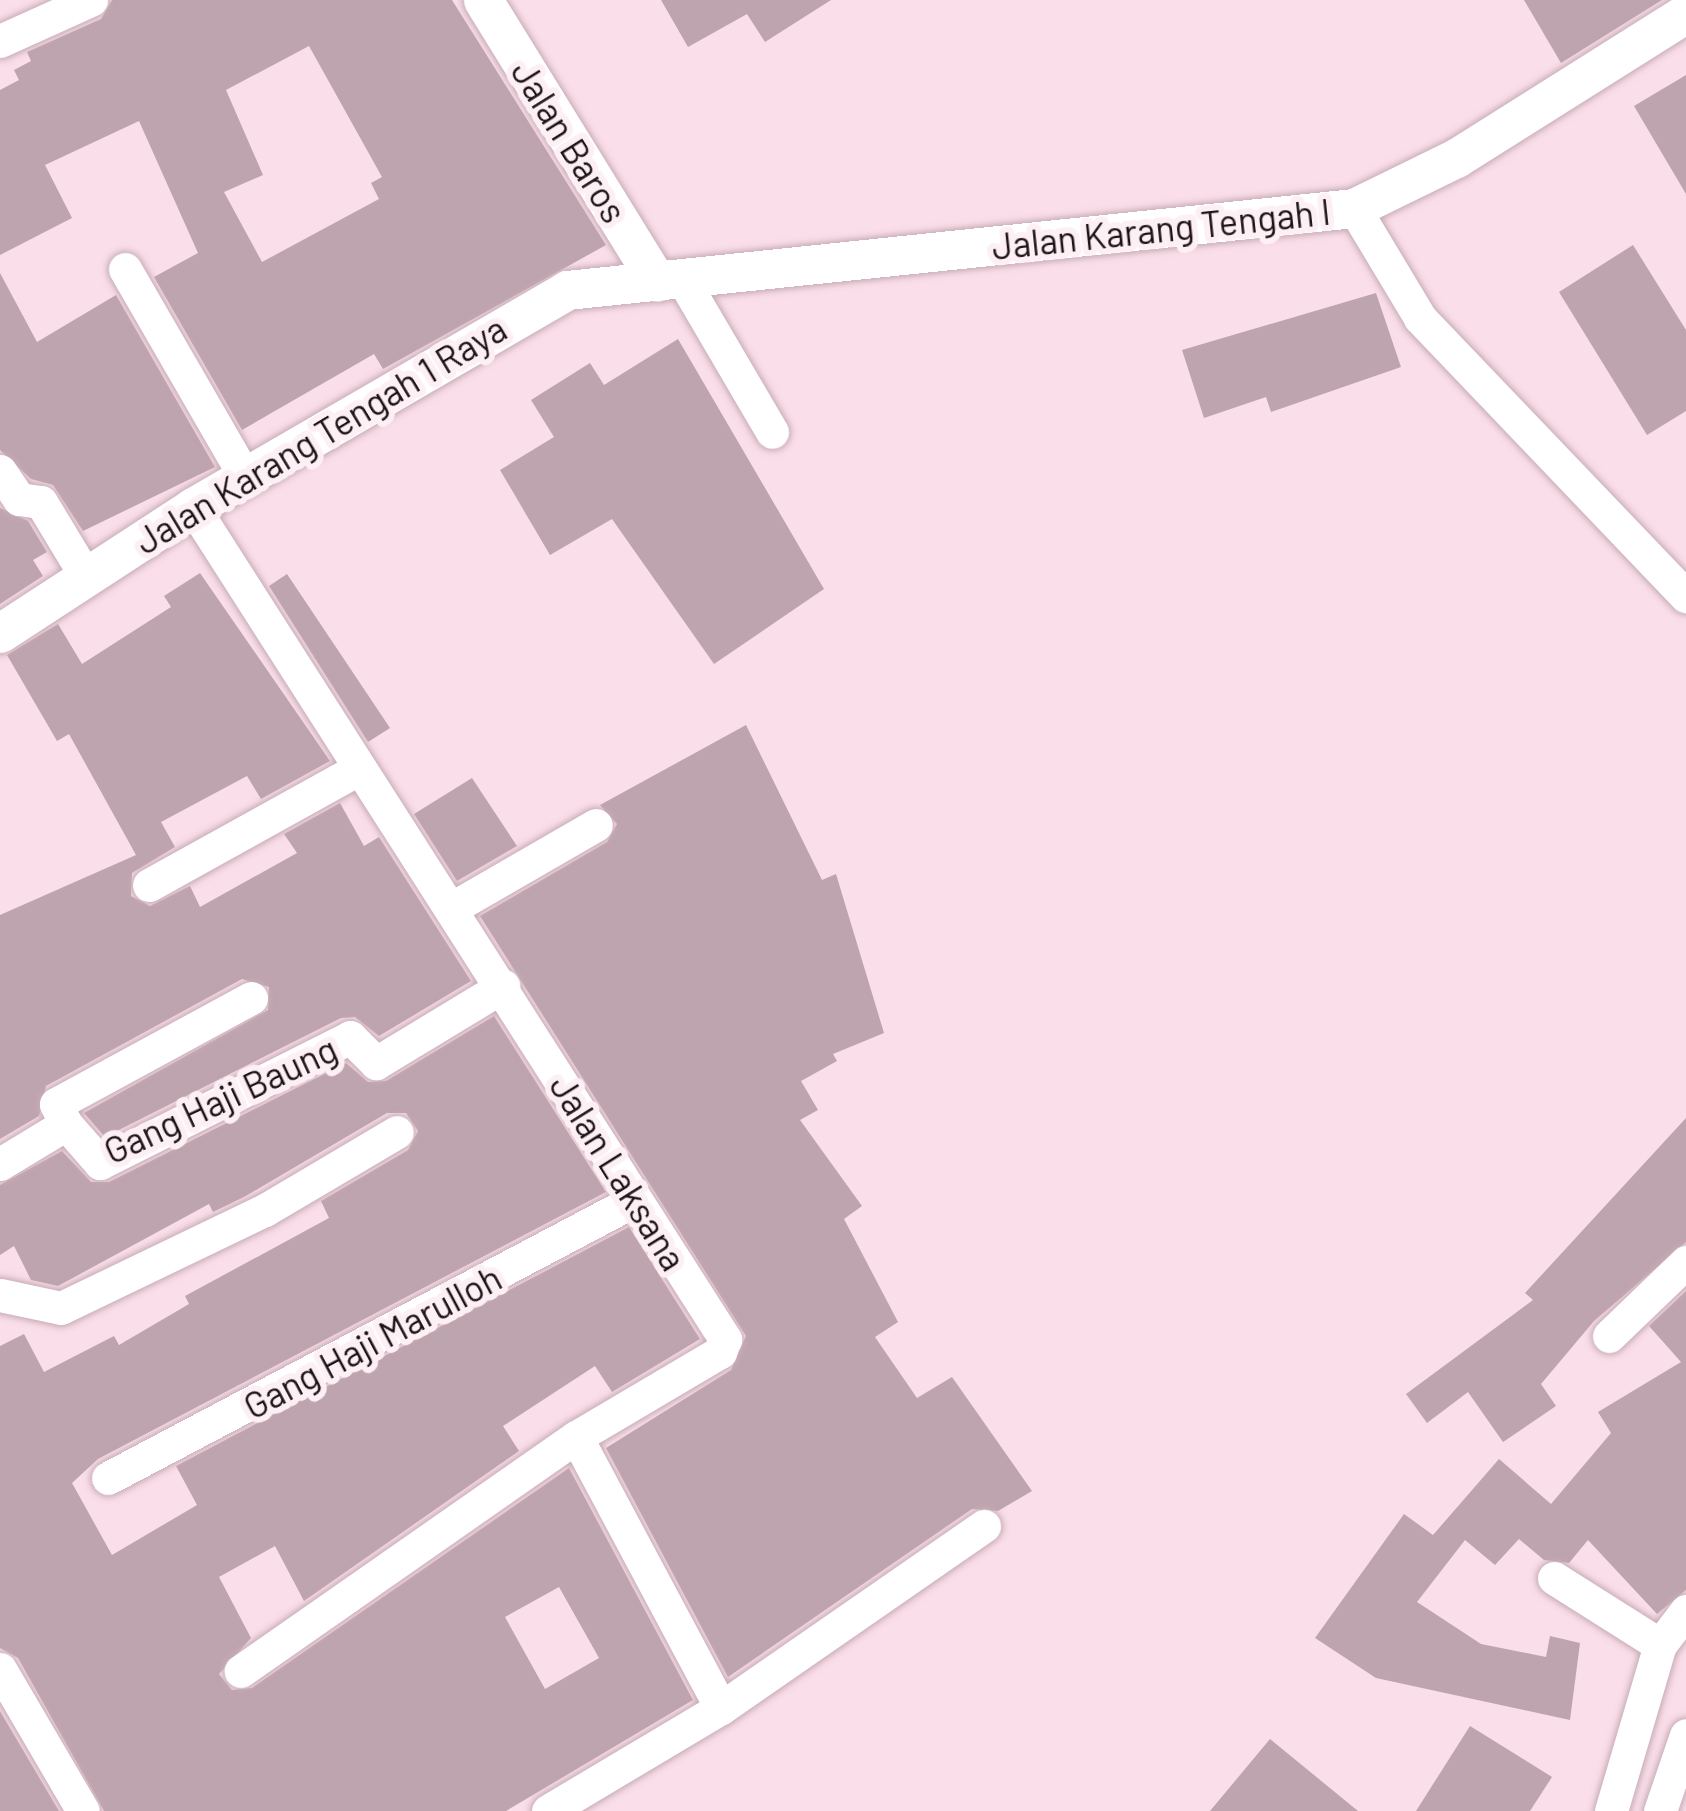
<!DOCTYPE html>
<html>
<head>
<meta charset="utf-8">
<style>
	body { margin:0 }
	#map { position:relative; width:1686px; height:1811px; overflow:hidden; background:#fadee9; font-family:Barlow,sans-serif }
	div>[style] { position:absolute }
	.building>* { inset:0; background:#bea4ae }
	.roads { filter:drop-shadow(0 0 3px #c7acb7) drop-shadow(0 0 3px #c7acb7) }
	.minor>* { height:33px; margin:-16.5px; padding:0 16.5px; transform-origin:16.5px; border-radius:16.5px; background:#fff }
	.tertiary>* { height:39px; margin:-19.5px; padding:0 19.5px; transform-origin:19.5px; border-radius:19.5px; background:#fff }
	span { translate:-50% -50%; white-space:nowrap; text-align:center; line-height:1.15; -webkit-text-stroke:12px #fcf0f5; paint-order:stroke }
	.street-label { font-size:36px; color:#1d1317 }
</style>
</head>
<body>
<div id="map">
	<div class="building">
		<div style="clip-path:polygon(evenodd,112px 0,452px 0,606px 245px,383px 369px,374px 354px,242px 430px,154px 277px,198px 253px,139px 121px,45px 165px,72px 218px,0 255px,0 90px,19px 80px,14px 70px,31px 61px,27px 52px,101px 19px,112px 0,309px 46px,382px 177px,371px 183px,379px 199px,262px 262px,224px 192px,263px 175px,226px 90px,309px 46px)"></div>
		<div style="clip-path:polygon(661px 0,831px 0,765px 42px,747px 14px,688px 47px)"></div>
		<div style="clip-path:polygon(1524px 0,1662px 0,1561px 63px)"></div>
		<div style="clip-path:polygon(1686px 75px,1686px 194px,1634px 106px)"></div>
		<div style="clip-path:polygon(1633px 245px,1686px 330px,1686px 411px,1647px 435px,1559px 292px)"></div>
		<div style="clip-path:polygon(0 273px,37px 342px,116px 295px,215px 467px,83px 531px,53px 485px,31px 479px,0 450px)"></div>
		<div style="clip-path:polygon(1376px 293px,1401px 367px,1271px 412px,1266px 397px,1204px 418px,1182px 350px)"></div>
		<div style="clip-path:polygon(678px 339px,824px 589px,714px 664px,612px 519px,550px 555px,500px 470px,554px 437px,531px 400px,590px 363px,604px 385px)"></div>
		<div style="clip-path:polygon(0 508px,28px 521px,47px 552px,33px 560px,43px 576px,0 604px)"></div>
		<div style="clip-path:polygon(200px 573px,330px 761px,261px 799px,247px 776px,161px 822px,175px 847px,132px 873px,131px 896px,150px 906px,190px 886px,200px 907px,297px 853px,284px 834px,340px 803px,364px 846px,379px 837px,471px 981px,379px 1036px,355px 1017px,341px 1018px,105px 1137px,84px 1113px,268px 1010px,269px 987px,242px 979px,46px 1086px,39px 1116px,0 1139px,0 915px,136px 855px,69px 734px,57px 741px,7px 655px,58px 624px,82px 664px,171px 607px,164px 596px)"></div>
		<div style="clip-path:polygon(287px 574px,390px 728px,368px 742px,269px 586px)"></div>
		<div style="clip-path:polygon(746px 725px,822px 880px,836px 874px,884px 1033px,833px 1054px,837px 1061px,801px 1081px,818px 1110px,800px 1120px,862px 1206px,844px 1219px,898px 1322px,875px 1337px,917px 1398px,952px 1377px,1032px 1491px,998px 1511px,972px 1509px,728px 1677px,606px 1448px,731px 1370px,746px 1336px,480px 916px,607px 842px,617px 824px,600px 805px)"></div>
		<div style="clip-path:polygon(472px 778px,517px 846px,457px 881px,414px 814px)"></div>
		<div style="clip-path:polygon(evenodd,494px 1016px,606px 1192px,98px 1459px,72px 1483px,112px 1555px,197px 1505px,176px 1466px,629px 1227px,700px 1339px,612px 1392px,595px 1366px,503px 1426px,519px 1451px,304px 1601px,275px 1546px,219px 1577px,251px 1638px,219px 1674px,232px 1690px,252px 1688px,569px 1468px,693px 1700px,506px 1811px,104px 1811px,18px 1658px,0 1648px,0 1346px,24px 1334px,44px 1372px,114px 1336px,119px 1345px,189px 1304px,185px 1296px,329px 1218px,321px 1201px,408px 1150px,418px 1131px,406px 1113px,387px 1113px,244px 1197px,213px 1212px,209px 1204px,58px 1286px,31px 1280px,14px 1246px,0 1255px,0 1185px,62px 1151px,91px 1182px,109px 1182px,346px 1063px,368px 1082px,386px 1081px,494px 1016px,559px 1587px,599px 1658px,545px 1689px,505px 1617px,559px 1587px)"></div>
		<div style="clip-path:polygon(1686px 1118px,1686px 1242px,1594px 1321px,1541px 1384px,1556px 1406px,1503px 1442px,1468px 1392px,1427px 1423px,1406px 1394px,1533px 1300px,1525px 1293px)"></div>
		<div style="clip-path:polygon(1686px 1291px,1686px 1590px,1657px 1614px,1588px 1540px,1569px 1563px,1544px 1560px,1519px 1539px,1495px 1565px,1465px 1540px,1417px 1602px,1481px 1644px,1546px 1657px,1550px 1636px,1580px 1643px,1570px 1720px,1376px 1678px,1315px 1638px,1404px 1514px,1433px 1535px,1499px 1459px,1551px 1504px,1611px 1433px,1598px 1412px,1681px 1362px,1649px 1326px)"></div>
		<div style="clip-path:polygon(0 1711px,59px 1811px,0 1811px)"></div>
		<div style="clip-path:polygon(1470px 1726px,1552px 1777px,1530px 1811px,1416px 1811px)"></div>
		<div style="clip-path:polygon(1270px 1739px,1358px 1811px,1210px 1811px)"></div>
	</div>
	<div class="roads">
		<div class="minor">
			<div style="left:0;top:41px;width:100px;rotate:-24.3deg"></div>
			<div style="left:1354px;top:208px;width:128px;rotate:59deg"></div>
			<div style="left:1420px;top:318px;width:385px;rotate:46.3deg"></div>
			<div style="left:125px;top:269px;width:242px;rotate:60deg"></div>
			<div style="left:683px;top:280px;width:176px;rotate:59.6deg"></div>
			<div style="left:0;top:471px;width:34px;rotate:56deg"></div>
			<div style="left:19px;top:499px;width:22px;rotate:8deg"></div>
			<div style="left:41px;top:502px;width:85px;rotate:58.9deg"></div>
			<div style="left:193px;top:507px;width:988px;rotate:57.4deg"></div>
			<div style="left:725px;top:1339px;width:14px;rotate:111deg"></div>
			<div style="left:720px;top:1352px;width:167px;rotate:149.4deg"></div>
			<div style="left:576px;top:1437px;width:409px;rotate:145.1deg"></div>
			<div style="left:149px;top:885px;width:241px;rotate:-29deg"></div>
			<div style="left:452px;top:908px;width:166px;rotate:-30deg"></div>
			<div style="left:66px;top:1124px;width:52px;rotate:48.9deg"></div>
			<div style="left:100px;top:1163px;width:280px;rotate:-26.7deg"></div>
			<div style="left:350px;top:1037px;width:37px;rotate:45deg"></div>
			<div style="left:376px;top:1063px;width:149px;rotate:-31.2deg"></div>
			<div style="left:0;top:1164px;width:77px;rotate:-31.2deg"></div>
			<div style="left:66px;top:1124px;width:22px;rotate:-117deg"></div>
			<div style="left:56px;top:1104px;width:222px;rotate:-28.5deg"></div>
			<div style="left:0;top:1295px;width:62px;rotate:12deg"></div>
			<div style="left:61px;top:1308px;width:226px;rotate:-25.7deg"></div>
			<div style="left:265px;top:1210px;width:153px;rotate:-30.6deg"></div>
			<div style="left:1609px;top:1336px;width:107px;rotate:-43.9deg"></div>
			<div style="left:108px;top:1478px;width:596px;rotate:-27.81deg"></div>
			<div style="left:1554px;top:1578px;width:125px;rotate:32.3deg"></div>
			<div style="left:0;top:1669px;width:164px;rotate:59.7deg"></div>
			<div style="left:721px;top:1708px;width:320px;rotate:-34.7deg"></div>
			<div style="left:548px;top:1811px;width:201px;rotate:-30.8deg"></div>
			<div style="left:721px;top:1708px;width:307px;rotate:-118.1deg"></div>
			<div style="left:1611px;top:1811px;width:173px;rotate:-73.6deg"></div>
			<div style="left:1660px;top:1645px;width:43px;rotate:-52.6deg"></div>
			<div style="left:1660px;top:1811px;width:80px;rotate:-71.1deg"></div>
		</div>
		<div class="tertiary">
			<div style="left:483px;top:0;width:331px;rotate:58.3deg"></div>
			<div style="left:0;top:633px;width:230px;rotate:-33.1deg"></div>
			<div style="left:193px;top:507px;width:432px;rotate:-30.1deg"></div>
			<div style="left:567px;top:290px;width:791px;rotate:-5.95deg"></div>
			<div style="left:1354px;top:208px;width:114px;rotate:-26.1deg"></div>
			<div style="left:1456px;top:158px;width:272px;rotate:-32.2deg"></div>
		</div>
	</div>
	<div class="street-label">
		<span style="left:570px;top:141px;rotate:58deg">Jalan Baros</span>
		<span style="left:1161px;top:228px;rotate:-6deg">Jalan Karang Tengah I</span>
		<span style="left:320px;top:434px;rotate:-31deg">Jalan Karang Tengah 1 Raya</span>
		<span style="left:220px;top:1099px;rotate:-25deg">Gang Haji Baung</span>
		<span style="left:619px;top:1172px;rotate:58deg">Jalan Laksana</span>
		<span style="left:372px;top:1341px;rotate:-28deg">Gang Haji Marulloh</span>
	</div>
</div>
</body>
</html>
